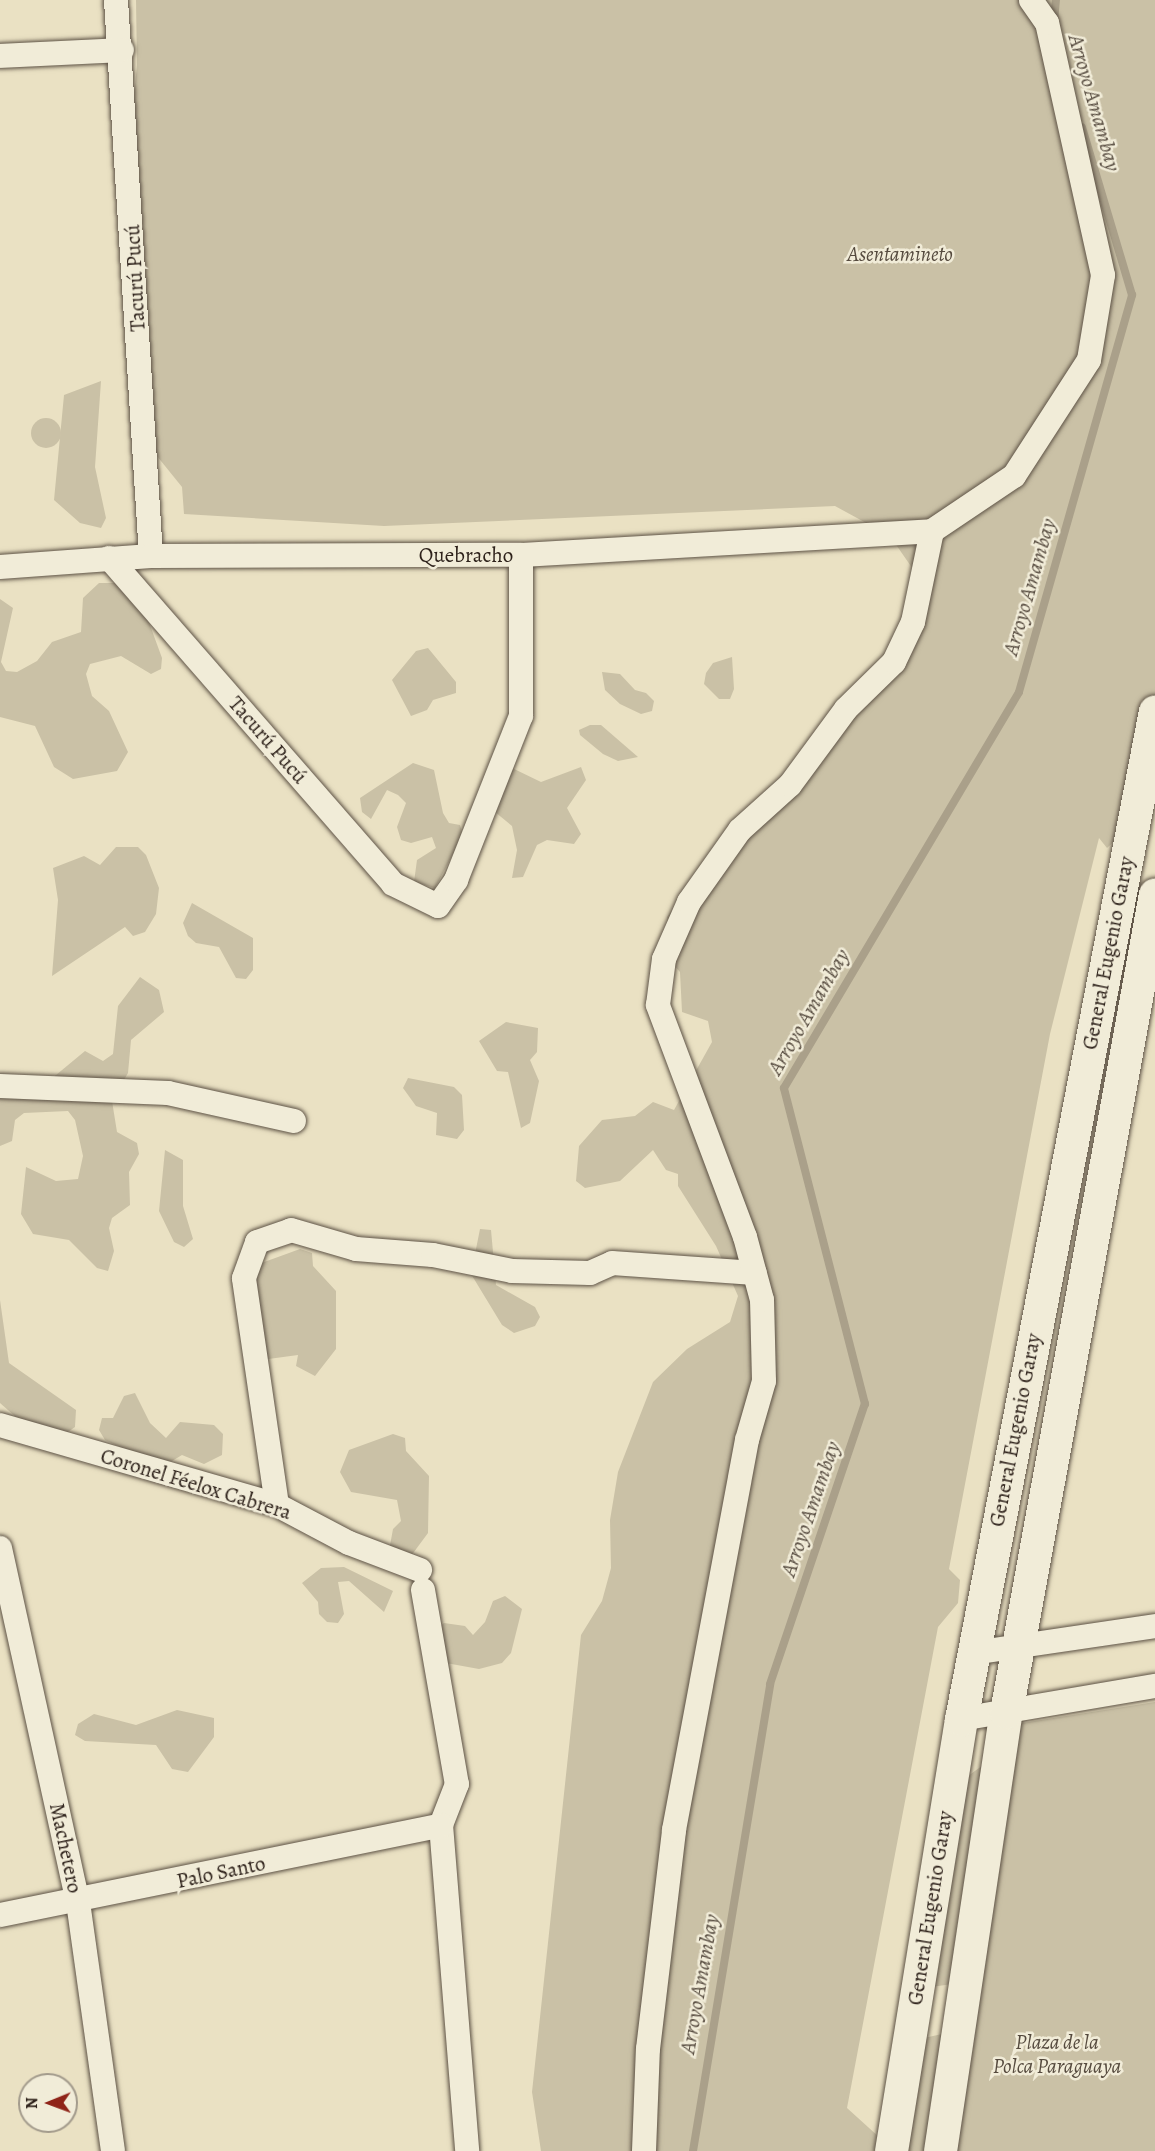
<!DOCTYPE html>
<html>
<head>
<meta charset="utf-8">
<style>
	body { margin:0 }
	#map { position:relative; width:1155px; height:2151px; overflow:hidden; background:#eae1c3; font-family:Alegreya,serif }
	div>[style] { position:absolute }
	.green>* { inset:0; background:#cac1a6 }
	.round { border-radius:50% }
	.stream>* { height:8px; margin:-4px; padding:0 4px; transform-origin:4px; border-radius:4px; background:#aaa08a }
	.roads { filter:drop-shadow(0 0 2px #5d5245) drop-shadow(0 0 2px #5d5245) }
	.street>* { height:24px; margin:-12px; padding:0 12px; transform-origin:12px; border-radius:12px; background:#f1ecd8 }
	.secondary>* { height:33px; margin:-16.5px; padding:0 16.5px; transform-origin:16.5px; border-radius:16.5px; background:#f1ecd8 }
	span { translate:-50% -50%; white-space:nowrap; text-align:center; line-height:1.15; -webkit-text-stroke:5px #f1ecd8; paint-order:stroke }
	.park-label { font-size:21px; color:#554a3e; font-style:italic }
	.street-label { font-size:21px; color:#2e221b }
	.water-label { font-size:22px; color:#594e42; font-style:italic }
	.north { position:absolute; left:18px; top:2073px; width:60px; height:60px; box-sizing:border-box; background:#f1ecd8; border:2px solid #a39b8c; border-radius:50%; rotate:269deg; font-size:16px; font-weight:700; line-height:24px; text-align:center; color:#2e221b }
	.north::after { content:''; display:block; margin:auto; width:21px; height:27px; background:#8f2418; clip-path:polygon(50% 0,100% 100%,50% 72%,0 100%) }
</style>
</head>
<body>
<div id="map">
	<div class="green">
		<div style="clip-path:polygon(136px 0,1155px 0,1155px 785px,1123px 833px,1107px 848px,1099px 838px,1050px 1034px,949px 1569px,960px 1580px,958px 1603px,938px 1627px,847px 2108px,879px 2137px,879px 2151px,541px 2151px,532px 2092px,581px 1635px,602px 1601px,611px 1568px,610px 1520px,618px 1472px,653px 1382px,687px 1349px,730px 1322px,738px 1296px,716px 1246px,678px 1186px,678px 1174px,666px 1170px,653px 1150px,620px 1181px,585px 1188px,576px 1181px,579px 1146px,602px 1120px,635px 1116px,653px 1102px,674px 1110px,712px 1042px,708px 1021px,682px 1012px,680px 972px,672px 963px,667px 917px,722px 840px,896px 669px,917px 575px,890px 536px,835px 506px,384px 526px,184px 514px,182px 487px,144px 440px,128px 157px,137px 65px)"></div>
		<div style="clip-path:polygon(101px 381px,95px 467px,106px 518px,101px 528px,80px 523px,54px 500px,64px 395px)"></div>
		<div class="round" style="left:31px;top:418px;width:30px;height:30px"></div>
		<div style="clip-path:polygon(99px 583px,120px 583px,143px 606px,162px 658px,161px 669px,151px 674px,121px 656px,90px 664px,86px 674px,92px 696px,109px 711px,128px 752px,117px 771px,73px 779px,54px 767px,35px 726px,0 717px,0 599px,13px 608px,1px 662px,6px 671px,17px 672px,37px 661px,52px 642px,81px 632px,83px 598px)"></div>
		<div style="clip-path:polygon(428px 648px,456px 682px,456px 693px,433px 700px,427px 710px,411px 716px,392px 680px,416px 651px)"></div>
		<div style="clip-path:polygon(732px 657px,734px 689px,730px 699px,719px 699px,704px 684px,706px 673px,713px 663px)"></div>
		<div style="clip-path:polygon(602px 672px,620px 674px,635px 690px,646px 693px,654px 701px,652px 711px,641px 714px,620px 704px,605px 690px)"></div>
		<div style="clip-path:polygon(590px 725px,601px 725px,638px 757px,618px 761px,603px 754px,580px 735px,579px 730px)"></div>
		<div style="clip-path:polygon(413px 763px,434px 770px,443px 813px,449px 823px,460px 825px,463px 835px,435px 888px,414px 882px,417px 860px,436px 848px,432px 837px,411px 843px,401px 840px,397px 827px,406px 803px,398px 795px,387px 790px,371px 819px,362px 812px,360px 798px)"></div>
		<div style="clip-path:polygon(510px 767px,541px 782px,581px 767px,586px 780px,567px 808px,581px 834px,574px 844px,547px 840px,537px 845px,523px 877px,512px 878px,517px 850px,512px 826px,495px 812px)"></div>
		<div style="clip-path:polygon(116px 847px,138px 847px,146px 855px,159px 888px,156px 914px,145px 932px,133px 936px,125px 927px,52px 976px,58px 900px,53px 868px,84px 856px,100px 865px)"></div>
		<div style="clip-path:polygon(192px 903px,253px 938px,253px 970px,246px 979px,236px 978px,219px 947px,196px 943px,188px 936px,183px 923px)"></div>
		<div style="clip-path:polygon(140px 977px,159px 990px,164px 1012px,131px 1040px,128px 1073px,112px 1101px,117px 1132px,137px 1143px,139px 1154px,129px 1172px,130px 1205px,112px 1218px,109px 1228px,114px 1251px,108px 1271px,97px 1268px,69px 1240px,33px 1234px,21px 1214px,26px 1167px,56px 1181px,78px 1179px,83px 1156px,75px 1120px,68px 1111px,24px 1113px,15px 1120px,12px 1141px,0 1146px,0 1085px,50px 1080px,85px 1051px,103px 1061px,113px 1054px,118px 1006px)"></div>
		<div style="clip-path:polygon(506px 1022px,538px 1028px,537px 1052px,530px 1060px,539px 1081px,530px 1123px,521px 1128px,508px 1072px,497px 1071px,479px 1041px)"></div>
		<div style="clip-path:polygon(408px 1078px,454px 1087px,462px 1095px,464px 1130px,457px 1139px,436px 1135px,437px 1113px,416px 1106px,403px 1088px)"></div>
		<div style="clip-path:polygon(165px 1150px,183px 1160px,183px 1206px,193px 1239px,184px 1247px,174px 1242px,159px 1211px)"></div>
		<div style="clip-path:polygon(480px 1229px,491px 1230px,496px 1285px,535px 1307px,540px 1317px,535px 1326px,514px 1333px,502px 1325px,471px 1274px)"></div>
		<div style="clip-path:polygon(300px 1249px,312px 1253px,313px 1266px,336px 1291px,336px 1349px,315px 1376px,296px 1366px,298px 1355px,261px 1360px,249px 1275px,256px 1265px)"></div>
		<div style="clip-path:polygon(0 1300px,9px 1363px,76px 1410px,75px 1427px,65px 1434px,17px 1418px,0 1403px)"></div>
		<div style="clip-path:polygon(135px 1393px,150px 1423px,166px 1438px,180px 1422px,214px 1425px,223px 1434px,222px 1455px,204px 1464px,182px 1455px,162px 1467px,105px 1440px,99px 1430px,102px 1418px,113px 1418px,124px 1396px)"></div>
		<div style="clip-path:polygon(393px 1434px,405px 1438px,406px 1451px,429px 1476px,428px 1533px,408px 1560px,389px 1551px,393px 1529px,401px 1521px,397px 1500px,351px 1492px,340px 1472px,349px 1450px)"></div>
		<div style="clip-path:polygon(344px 1567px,393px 1591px,384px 1612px,349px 1581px,338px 1582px,344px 1614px,338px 1623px,327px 1622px,319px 1614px,318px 1602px,302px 1583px,321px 1568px)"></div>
		<div style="clip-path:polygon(505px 1596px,522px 1609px,511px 1653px,502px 1663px,479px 1669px,446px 1663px,433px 1631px,444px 1623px,465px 1626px,473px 1635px,485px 1622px,493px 1601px)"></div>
		<div style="clip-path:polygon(1155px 1702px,1155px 2151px,895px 2151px,906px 2042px,951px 2032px,960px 1983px,916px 1989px,953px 1787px,990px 1760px,1010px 1725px)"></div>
		<div style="clip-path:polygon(177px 1710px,214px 1718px,214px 1737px,188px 1772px,172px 1769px,156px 1745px,85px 1741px,75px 1735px,78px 1724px,94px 1714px,136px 1725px)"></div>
	</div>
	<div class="stream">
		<div style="left:1054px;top:22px;width:22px;rotate:-85deg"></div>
		<div style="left:693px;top:2151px;width:473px;rotate:-80.6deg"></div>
		<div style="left:770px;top:1684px;width:296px;rotate:-71.3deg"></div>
		<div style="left:865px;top:1404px;width:326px;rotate:-104.4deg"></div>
		<div style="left:784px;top:1088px;width:460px;rotate:-59.3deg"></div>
		<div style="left:1019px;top:692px;width:413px;rotate:-74.1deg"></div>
		<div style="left:1132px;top:295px;width:175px;rotate:-106.6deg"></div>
	</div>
	<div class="roads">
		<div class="street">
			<div style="left:116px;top:0;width:557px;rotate:86.4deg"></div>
			<div style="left:0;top:56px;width:122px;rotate:-2.8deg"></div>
			<div style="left:109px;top:558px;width:432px;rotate:48.9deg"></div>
			<div style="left:393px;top:884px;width:50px;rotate:26.1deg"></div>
			<div style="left:438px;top:906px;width:32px;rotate:-55deg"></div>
			<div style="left:456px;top:880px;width:176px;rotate:-68.4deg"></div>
			<div style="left:521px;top:716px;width:161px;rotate:-90deg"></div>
			<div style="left:0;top:567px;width:151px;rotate:-4.2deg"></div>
			<div style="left:151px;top:556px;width:370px;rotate:-0.2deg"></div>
			<div style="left:521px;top:555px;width:412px;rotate:-3.3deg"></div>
			<div style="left:0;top:1086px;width:168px;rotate:2.4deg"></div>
			<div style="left:168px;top:1093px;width:129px;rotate:12.5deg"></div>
			<div style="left:0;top:1425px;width:288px;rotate:16.1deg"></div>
			<div style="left:277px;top:1505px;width:81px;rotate:27.8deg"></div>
			<div style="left:349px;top:1543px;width:76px;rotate:20.8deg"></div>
			<div style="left:277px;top:1505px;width:229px;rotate:-98.3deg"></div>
			<div style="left:244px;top:1278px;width:38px;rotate:-70deg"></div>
			<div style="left:257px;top:1242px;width:36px;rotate:-19deg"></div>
			<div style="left:291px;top:1230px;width:68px;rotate:16.3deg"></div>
			<div style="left:356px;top:1249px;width:77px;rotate:4.5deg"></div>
			<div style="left:433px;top:1255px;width:81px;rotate:11.4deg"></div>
			<div style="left:512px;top:1271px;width:78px;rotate:1.5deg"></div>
			<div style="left:590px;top:1273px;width:24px;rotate:-24deg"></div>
			<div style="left:612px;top:1263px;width:143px;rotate:4deg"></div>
			<div style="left:0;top:1548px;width:362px;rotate:77.6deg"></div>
			<div style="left:78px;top:1902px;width:251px;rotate:82deg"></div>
			<div style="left:423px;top:1590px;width:197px;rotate:80.1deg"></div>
			<div style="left:457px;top:1784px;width:44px;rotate:111.3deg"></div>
			<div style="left:441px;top:1825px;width:327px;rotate:85.4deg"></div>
			<div style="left:973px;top:1653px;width:184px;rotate:-8.4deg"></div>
			<div style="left:961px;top:1719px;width:197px;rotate:-9.7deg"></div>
			<div style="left:0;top:1915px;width:450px;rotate:-11.5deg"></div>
			<div style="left:644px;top:2151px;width:102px;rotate:-87.8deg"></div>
			<div style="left:648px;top:2049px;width:221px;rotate:-83.2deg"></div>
			<div style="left:674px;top:1830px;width:397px;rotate:-79.4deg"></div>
			<div style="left:747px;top:1440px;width:61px;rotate:-73.9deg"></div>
			<div style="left:764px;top:1381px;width:81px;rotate:-91.4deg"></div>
			<div style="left:762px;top:1300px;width:65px;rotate:-105.1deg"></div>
			<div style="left:745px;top:1237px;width:248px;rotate:-110.6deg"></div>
			<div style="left:658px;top:1005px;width:46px;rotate:-82.6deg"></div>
			<div style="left:664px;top:959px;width:62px;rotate:-66.3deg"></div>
			<div style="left:689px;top:902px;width:88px;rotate:-54.7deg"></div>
			<div style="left:740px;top:830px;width:67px;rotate:-42deg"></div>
			<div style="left:790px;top:785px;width:94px;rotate:-53.6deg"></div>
			<div style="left:846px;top:709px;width:67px;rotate:-44.4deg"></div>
			<div style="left:894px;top:662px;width:44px;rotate:-64.6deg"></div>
			<div style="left:913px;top:622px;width:93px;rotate:-78.2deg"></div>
			<div style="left:932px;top:531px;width:99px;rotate:-33.9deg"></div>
			<div style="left:1014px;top:476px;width:138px;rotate:-57.1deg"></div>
			<div style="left:1089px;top:360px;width:86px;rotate:-80.6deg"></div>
			<div style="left:1103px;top:275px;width:258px;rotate:-102.5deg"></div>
			<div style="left:1047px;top:23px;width:28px;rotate:-125deg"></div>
		</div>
		<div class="secondary">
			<div style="left:891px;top:2151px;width:438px;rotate:-80.8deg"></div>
			<div style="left:961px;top:1719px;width:1026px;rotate:-79.11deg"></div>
			<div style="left:940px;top:2151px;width:444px;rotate:-81.5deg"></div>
			<div style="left:1006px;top:1712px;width:831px;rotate:-79.68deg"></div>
		</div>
	</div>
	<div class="park-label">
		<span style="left:900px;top:254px">Asentamineto</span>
		<span style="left:1057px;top:2054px">Plaza de la<br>Polca Paraguaya</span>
	</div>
	<div class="street-label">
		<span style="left:135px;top:278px;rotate:-93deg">Tacurú Pucú</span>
		<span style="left:466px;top:555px">Quebracho</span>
		<span style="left:268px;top:740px;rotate:49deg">Tacurú Pucú</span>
		<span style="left:1108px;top:953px;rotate:-79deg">General Eugenio Garay</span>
		<span style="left:1015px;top:1430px;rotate:-79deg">General Eugenio Garay</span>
		<span style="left:196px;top:1484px;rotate:17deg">Coronel Féelox Cabrera</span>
		<span style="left:66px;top:1848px;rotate:78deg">Machetero</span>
		<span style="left:221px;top:1872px;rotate:-12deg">Palo Santo</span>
		<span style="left:930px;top:1908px;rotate:-81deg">General Eugenio Garay</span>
	</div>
	<div class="water-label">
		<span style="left:1094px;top:103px;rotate:74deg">Arroyo Amambay</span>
		<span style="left:1030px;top:587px;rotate:-74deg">Arroyo Amambay</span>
		<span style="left:809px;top:1012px;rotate:-60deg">Arroyo Amambay</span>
		<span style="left:811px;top:1509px;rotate:-71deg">Arroyo Amambay</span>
		<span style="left:700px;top:1984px;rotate:-80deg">Arroyo Amambay</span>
	</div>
	<div class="north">N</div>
</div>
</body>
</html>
